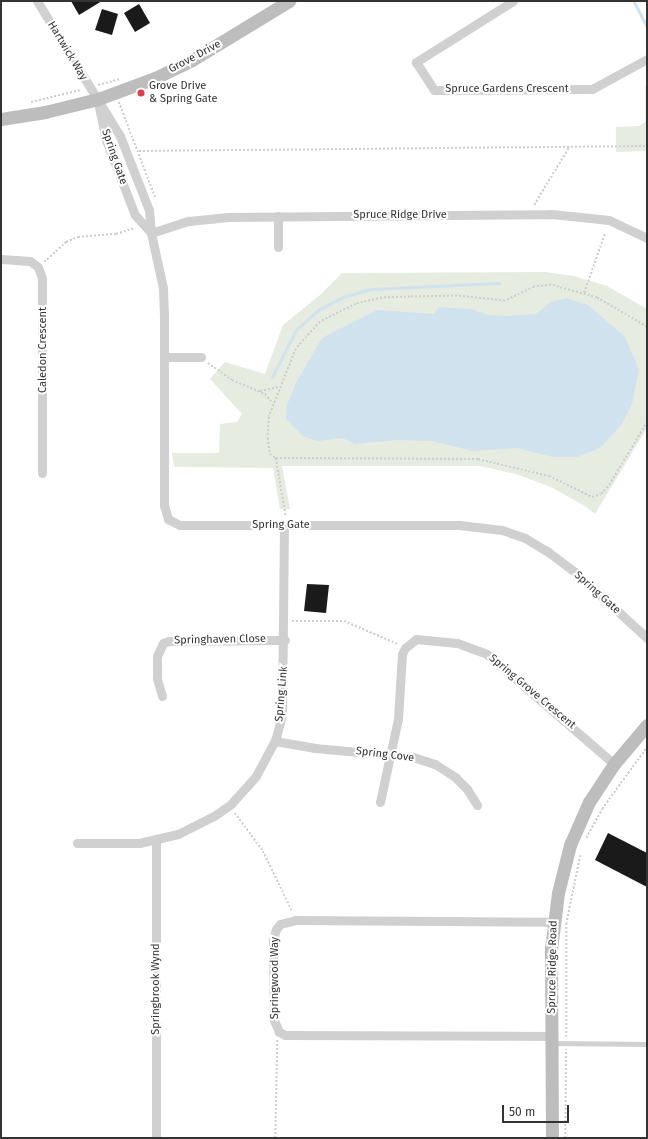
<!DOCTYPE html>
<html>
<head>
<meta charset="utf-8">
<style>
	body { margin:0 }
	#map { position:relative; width:648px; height:1139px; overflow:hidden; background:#fff; font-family:"Fira Sans",sans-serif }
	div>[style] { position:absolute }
	.green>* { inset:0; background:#e6ecdf }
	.water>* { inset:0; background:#cfe2ee }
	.stream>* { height:2.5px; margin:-1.25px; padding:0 1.25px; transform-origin:1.25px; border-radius:1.25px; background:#cfe2ee }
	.building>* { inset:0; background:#1a1a1a }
	.path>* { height:1.5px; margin-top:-0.75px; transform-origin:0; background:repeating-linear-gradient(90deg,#cdcdcd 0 2px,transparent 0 4px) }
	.lane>* { height:4.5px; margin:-2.25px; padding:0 2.25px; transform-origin:2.25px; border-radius:2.25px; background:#d0d0d0 }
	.street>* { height:9px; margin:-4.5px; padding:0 4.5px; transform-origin:4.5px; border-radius:4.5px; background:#d0d0d0 }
	.secondary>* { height:13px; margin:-6.5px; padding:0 6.5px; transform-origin:6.5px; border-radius:6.5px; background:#bdbdbd }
	.dots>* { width:11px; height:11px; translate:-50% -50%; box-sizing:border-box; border:2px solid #fff; border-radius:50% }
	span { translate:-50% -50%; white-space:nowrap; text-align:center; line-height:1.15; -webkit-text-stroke:4px #fff; paint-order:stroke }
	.street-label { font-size:11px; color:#333 }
	.poi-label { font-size:11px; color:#333 }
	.left { translate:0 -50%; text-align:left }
	.frame { position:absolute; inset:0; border:2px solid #333; pointer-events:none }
	.scale { position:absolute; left:502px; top:1105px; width:67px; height:18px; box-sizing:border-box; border:2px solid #333; border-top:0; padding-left:5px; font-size:12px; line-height:14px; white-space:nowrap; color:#333; -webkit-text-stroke:3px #fff; paint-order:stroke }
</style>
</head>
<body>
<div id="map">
	<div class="green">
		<div style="clip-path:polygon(647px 121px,647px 151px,616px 152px,616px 127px,639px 126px)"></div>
		<div style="clip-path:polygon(545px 272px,574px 276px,607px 286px,647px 309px,647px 428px,595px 514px,585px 506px,551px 487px,516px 474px,480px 466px,282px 466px,290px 509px,280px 509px,273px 468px,174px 467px,172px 453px,219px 453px,220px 424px,237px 422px,242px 414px,210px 379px,225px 362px,265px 374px,283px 325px,320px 295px,342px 273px)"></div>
	</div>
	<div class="water">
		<div style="clip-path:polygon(566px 298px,588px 305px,625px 337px,639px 370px,632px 404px,622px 424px,600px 448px,577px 457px,553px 457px,517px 448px,473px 451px,432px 441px,397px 440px,355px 444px,343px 438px,318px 441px,304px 437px,286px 419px,287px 405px,296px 383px,322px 338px,377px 310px,434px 314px,439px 307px,471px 309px,488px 315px,505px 316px,536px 314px,551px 302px)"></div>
	</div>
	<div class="stream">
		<div style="left:634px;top:1px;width:29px;rotate:63deg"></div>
		<div style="left:647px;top:87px;width:36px;rotate:90deg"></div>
		<div style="left:272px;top:377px;width:53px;rotate:-62.9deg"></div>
		<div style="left:296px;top:330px;width:30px;rotate:-42deg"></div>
		<div style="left:318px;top:310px;width:31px;rotate:-27deg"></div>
		<div style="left:346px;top:296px;width:26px;rotate:-16deg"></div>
		<div style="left:371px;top:289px;width:128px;rotate:-2.7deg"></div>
	</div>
	<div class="building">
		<div style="clip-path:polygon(71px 1px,102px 1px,79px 15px)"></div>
		<div style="clip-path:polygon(139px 4px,150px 23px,135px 32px,124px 13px)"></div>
		<div style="clip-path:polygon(102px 9px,118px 14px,112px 35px,95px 30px)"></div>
		<div style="clip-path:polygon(307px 584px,329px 585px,326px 613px,304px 611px)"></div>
		<div style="clip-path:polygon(608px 833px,647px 853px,647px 887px,595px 860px)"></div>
	</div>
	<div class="path">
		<div style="left:98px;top:85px;width:23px;rotate:-15deg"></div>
		<div style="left:31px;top:102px;width:51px;rotate:-13.5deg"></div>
		<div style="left:119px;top:102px;width:102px;rotate:69.2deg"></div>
		<div style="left:139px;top:151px;width:508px;rotate:-0.56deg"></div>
		<div style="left:534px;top:205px;width:68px;rotate:-58.9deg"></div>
		<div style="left:44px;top:262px;width:30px;rotate:-42deg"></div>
		<div style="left:66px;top:242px;width:13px;rotate:-23deg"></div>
		<div style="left:78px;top:237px;width:38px;rotate:-5deg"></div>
		<div style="left:116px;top:234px;width:20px;rotate:-18deg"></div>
		<div style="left:584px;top:293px;width:64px;rotate:-70.7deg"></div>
		<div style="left:647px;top:327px;width:58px;rotate:-149.9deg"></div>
		<div style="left:597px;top:298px;width:48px;rotate:-164.2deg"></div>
		<div style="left:551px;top:285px;width:17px;rotate:173deg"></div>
		<div style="left:534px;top:287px;width:32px;rotate:154deg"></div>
		<div style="left:505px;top:301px;width:48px;rotate:-174.1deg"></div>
		<div style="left:457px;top:296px;width:47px;rotate:178.8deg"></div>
		<div style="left:410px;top:297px;width:28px;rotate:178deg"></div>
		<div style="left:382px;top:298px;width:27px;rotate:167deg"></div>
		<div style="left:356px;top:304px;width:40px;rotate:153.4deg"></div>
		<div style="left:320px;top:322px;width:36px;rotate:132deg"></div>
		<div style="left:296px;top:349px;width:73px;rotate:111.7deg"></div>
		<div style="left:269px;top:417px;width:21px;rotate:93deg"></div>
		<div style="left:268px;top:438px;width:16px;rotate:83deg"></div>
		<div style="left:270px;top:454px;width:7px;rotate:34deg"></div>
		<div style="left:276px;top:458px;width:202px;rotate:0.3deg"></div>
		<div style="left:478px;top:459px;width:73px;rotate:13.5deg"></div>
		<div style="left:549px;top:476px;width:48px;rotate:26deg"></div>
		<div style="left:592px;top:497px;width:9px;rotate:-18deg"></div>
		<div style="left:601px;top:494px;width:12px;rotate:-48deg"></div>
		<div style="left:609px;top:485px;width:74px;rotate:-58.9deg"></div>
		<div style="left:208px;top:363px;width:29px;rotate:35deg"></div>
		<div style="left:232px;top:380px;width:36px;rotate:23deg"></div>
		<div style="left:265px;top:394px;width:12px;rotate:48deg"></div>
		<div style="left:260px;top:391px;width:19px;rotate:-12deg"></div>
		<div style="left:276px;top:458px;width:60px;rotate:80.4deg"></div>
		<div style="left:292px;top:621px;width:52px"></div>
		<div style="left:344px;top:621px;width:59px;rotate:23.1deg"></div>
		<div style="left:235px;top:813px;width:47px;rotate:53.6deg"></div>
		<div style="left:263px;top:851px;width:67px;rotate:64.2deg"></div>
		<div style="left:586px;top:838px;width:33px;rotate:-61deg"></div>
		<div style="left:602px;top:809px;width:77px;rotate:-54deg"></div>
		<div style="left:566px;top:1037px;width:113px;rotate:-90deg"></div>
		<div style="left:566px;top:924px;width:70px;rotate:-78.5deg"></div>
		<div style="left:275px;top:1138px;width:98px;rotate:-88.8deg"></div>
		<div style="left:565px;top:1138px;width:89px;rotate:-89.4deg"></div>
	</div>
	<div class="lane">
		<div style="left:553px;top:1043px;width:94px;rotate:0.6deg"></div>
	</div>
	<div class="street">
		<div style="left:37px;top:1px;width:158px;rotate:58.4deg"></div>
		<div style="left:120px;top:136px;width:79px;rotate:68.6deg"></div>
		<div style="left:149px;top:210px;width:23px;rotate:85deg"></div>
		<div style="left:151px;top:233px;width:56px;rotate:77.7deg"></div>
		<div style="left:163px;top:288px;width:25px;rotate:88deg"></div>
		<div style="left:164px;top:313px;width:192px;rotate:90deg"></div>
		<div style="left:164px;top:505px;width:15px;rotate:74deg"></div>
		<div style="left:168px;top:519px;width:13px;rotate:27deg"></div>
		<div style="left:180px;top:525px;width:279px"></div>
		<div style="left:459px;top:525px;width:43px;rotate:6.6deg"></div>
		<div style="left:502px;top:530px;width:24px;rotate:19deg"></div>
		<div style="left:525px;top:538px;width:26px;rotate:31deg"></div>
		<div style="left:547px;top:551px;width:38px;rotate:37deg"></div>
		<div style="left:577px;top:574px;width:95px;rotate:42.4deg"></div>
		<div style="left:513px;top:1px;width:115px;rotate:147.8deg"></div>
		<div style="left:416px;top:62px;width:33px;rotate:57deg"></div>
		<div style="left:434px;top:90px;width:158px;rotate:-0.4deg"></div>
		<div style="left:592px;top:89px;width:63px;rotate:-28.6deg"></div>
		<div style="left:99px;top:107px;width:34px;rotate:78deg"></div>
		<div style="left:106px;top:140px;width:80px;rotate:68.9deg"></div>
		<div style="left:135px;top:215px;width:24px;rotate:48deg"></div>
		<div style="left:151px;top:233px;width:40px;rotate:-18deg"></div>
		<div style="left:189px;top:221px;width:39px;rotate:-6deg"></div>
		<div style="left:228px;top:217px;width:324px;rotate:-0.5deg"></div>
		<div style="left:552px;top:214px;width:57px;rotate:6deg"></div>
		<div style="left:609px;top:220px;width:42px;rotate:25.3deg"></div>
		<div style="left:278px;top:247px;width:31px;rotate:-90deg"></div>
		<div style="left:1px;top:259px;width:29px;rotate:4deg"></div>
		<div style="left:30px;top:261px;width:10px;rotate:37deg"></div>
		<div style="left:38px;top:267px;width:12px;rotate:70deg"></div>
		<div style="left:42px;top:278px;width:195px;rotate:90deg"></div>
		<div style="left:165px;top:357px;width:36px"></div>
		<div style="left:162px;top:696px;width:19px;rotate:-106deg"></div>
		<div style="left:157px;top:678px;width:22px;rotate:-90deg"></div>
		<div style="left:157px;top:656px;width:14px;rotate:-65deg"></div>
		<div style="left:163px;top:643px;width:6px;rotate:-18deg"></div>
		<div style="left:169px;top:641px;width:116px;rotate:-0.5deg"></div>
		<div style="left:275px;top:741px;width:41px;rotate:9.9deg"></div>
		<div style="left:315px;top:748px;width:98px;rotate:5.2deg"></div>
		<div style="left:413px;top:757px;width:23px;rotate:18deg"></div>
		<div style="left:435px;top:764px;width:24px;rotate:33deg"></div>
		<div style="left:455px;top:777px;width:17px;rotate:45deg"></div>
		<div style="left:467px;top:789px;width:19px;rotate:58deg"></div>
		<div style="left:380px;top:802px;width:85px;rotate:-77.8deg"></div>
		<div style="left:398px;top:719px;width:65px;rotate:-86.5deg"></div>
		<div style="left:402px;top:654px;width:7px;rotate:-63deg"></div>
		<div style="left:405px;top:648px;width:14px;rotate:-39deg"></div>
		<div style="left:416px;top:639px;width:41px;rotate:5.6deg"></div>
		<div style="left:457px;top:643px;width:32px;rotate:20deg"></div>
		<div style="left:487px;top:654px;width:168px;rotate:40.9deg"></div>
		<div style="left:156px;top:840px;width:298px;rotate:90deg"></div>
		<div style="left:77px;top:843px;width:62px"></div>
		<div style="left:139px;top:843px;width:40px;rotate:-13deg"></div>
		<div style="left:178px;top:834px;width:40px;rotate:-26.6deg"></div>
		<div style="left:214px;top:816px;width:19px;rotate:-35deg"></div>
		<div style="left:230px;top:805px;width:39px;rotate:-48deg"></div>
		<div style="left:256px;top:776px;width:40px;rotate:-62deg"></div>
		<div style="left:275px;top:741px;width:27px;rotate:-75deg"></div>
		<div style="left:282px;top:715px;width:190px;rotate:-89.4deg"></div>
		<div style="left:552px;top:1036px;width:267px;rotate:-179.8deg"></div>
		<div style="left:285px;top:1035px;width:7px;rotate:-153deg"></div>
		<div style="left:279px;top:1032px;width:13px;rotate:-113deg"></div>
		<div style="left:274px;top:1020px;width:80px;rotate:-90.7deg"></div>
		<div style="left:273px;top:940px;width:11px;rotate:-75deg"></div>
		<div style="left:276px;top:929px;width:6px;rotate:-51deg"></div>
		<div style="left:280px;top:924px;width:16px;rotate:-14deg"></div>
		<div style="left:296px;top:920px;width:257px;rotate:0.4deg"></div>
	</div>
	<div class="secondary">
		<div style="left:1px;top:119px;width:45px;rotate:-9deg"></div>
		<div style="left:45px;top:112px;width:55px;rotate:-13.8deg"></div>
		<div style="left:98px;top:99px;width:61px;rotate:-20.2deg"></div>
		<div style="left:155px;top:78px;width:41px;rotate:-25.9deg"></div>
		<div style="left:192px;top:60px;width:114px;rotate:-31.3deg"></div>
		<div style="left:552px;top:1138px;width:189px;rotate:-90.3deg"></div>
		<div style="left:551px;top:949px;width:56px;rotate:-82.9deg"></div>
		<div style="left:558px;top:893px;width:49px;rotate:-76deg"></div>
		<div style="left:570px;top:845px;width:47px;rotate:-66.2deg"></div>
		<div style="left:589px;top:802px;width:45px;rotate:-56.7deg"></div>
		<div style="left:614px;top:764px;width:51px;rotate:-49.8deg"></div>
	</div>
	<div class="dots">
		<div style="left:141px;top:93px;background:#e63946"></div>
	</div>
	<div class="street-label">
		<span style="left:67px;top:51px;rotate:59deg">Hartwick Way</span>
		<span style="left:195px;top:57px;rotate:-28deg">Grove Drive</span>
		<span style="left:507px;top:89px">Spruce Gardens Crescent</span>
		<span style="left:114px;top:157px;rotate:71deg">Spring Gate</span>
		<span style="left:400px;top:215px">Spruce Ridge Drive</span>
		<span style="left:43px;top:350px;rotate:-90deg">Caledon Crescent</span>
		<span style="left:281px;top:525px">Spring Gate</span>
		<span style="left:597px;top:593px;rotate:42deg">Spring Gate</span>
		<span style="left:220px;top:640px;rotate:-1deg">Springhaven Close</span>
		<span style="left:532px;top:692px;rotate:40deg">Spring Grove Crescent</span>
		<span style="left:282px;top:694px;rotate:-85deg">Spring Link</span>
		<span style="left:385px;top:755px;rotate:7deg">Spring Cove</span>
		<span style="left:553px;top:967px;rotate:-89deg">Spruce Ridge Road</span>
		<span style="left:275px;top:978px;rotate:-90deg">Springwood Way</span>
		<span style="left:156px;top:989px;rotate:-90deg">Springbrook Wynd</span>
	</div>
	<div class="poi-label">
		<span class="left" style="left:149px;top:93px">Grove Drive<br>&amp; Spring Gate</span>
	</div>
	<div class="frame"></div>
	<div class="scale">50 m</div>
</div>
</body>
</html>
